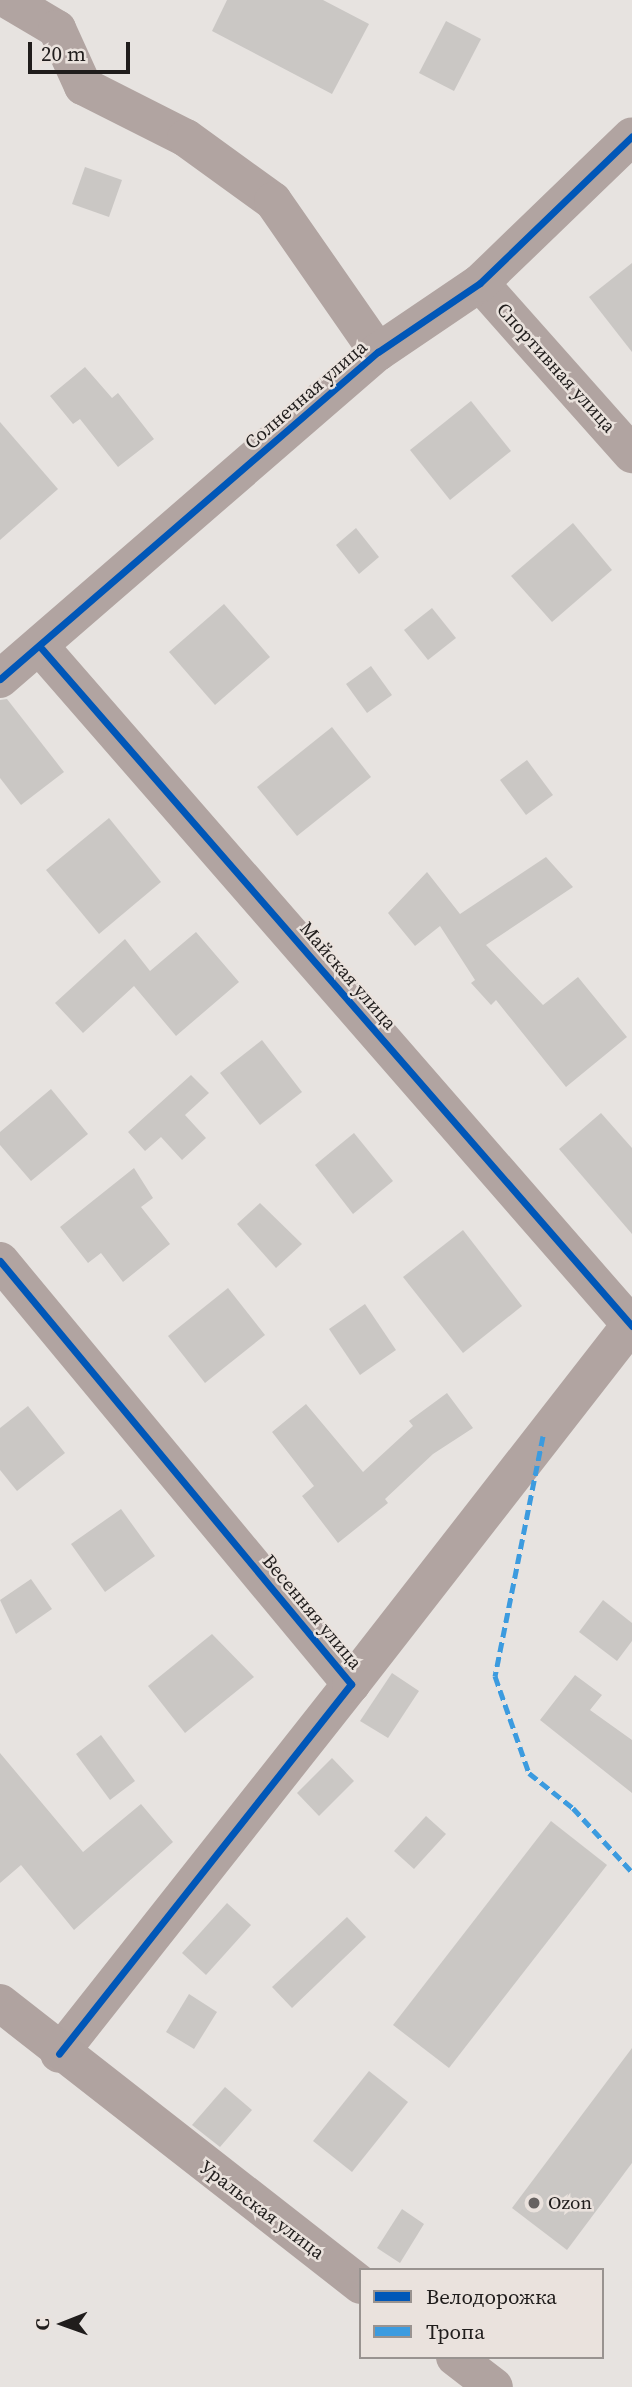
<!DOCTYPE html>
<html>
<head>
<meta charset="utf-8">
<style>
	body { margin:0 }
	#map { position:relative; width:632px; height:2387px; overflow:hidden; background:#e7e3e0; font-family:"Source Serif 4",serif }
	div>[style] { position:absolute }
	.building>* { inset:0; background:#cac7c4 }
	.street>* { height:38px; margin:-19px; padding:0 19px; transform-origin:19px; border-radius:19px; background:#b1a4a1 }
	.secondary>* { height:38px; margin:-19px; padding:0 19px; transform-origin:19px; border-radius:19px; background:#b0a3a0 }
	.quiet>* { height:5px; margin-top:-2.5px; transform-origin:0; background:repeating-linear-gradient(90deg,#3c9bdf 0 10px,transparent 0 15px) }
	.cycleway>* { height:7px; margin:-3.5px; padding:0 3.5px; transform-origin:3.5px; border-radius:3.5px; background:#0057b8 }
	.dots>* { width:19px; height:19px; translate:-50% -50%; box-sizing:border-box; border:4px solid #eae2dd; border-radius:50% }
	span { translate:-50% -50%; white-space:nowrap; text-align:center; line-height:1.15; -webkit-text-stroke:5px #eae2dd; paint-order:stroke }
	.street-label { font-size:19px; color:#201d1c }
	.poi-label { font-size:19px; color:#201d1c }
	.left { translate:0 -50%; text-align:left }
	.legend { position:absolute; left:359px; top:2268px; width:245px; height:91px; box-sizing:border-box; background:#eae2dd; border:2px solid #999390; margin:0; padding:9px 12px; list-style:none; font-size:21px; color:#201d1c }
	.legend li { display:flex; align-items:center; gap:14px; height:35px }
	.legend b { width:35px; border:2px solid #999390 }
	.north { position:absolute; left:28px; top:2289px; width:70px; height:70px; -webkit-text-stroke:5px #eae2dd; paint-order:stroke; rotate:269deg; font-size:19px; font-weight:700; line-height:28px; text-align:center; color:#201d1c }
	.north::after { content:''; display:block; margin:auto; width:24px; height:32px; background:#201d1c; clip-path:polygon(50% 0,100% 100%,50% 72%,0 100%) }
	.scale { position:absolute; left:28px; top:42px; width:102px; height:32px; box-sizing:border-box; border:4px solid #201d1c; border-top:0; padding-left:9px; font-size:21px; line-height:24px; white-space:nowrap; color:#201d1c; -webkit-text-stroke:5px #eae2dd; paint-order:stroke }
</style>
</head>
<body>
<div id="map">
	<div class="building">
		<div style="clip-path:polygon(227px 0,323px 0,369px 24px,332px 94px,212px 31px)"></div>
		<div style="clip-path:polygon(446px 21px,481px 39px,454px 91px,419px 73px)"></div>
		<div style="clip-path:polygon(85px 167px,122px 180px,109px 217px,72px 204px)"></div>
		<div style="clip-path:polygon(632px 263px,632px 352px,589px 297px)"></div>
		<div style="clip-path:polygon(85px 367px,112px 398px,118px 393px,154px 439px,118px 467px,80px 419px,73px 424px,50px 396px)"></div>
		<div style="clip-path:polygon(471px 401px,511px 451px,450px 500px,410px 450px)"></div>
		<div style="clip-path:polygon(0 422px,58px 489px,0 540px)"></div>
		<div style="clip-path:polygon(573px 523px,612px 570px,552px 622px,511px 576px)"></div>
		<div style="clip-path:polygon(356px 528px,379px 557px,359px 574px,336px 545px)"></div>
		<div style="clip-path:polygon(224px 604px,270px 657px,215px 705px,169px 652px)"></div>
		<div style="clip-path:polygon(432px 608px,456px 638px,428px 660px,404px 630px)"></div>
		<div style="clip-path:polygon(371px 666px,392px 695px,367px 713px,346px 684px)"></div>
		<div style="clip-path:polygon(7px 699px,64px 772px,21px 805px,0 778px,0 700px)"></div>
		<div style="clip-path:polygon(332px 727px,371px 777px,297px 836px,257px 787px)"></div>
		<div style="clip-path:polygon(527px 760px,553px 795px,526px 815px,500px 780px)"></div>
		<div style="clip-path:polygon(109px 818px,161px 882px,99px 934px,46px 870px)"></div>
		<div style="clip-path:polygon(546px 857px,573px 887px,486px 945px,543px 1005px,578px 977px,627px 1037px,566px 1087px,496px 1000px,491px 1005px,471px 983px,475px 980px,440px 926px,415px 946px,388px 913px,427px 872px,460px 914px)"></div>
		<div style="clip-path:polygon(196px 932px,239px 982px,176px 1036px,134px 986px,83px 1033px,55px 1003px,125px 939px,150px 971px)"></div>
		<div style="clip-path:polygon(262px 1040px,302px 1092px,260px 1125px,220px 1073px)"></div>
		<div style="clip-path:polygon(191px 1075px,209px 1093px,185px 1115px,206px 1138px,182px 1160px,161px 1137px,145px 1151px,128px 1132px)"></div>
		<div style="clip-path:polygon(51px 1089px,88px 1134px,31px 1181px,0 1145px,0 1132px)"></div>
		<div style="clip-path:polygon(601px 1113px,632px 1148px,632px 1234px,559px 1149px)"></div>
		<div style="clip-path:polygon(354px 1133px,393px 1181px,353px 1214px,315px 1165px)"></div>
		<div style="clip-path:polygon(134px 1168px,153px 1198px,141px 1207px,170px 1244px,123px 1282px,101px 1253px,88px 1263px,60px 1227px)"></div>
		<div style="clip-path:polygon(260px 1203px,302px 1244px,276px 1268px,237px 1224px)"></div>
		<div style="clip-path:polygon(463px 1230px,522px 1306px,463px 1353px,403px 1277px)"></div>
		<div style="clip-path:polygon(228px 1288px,265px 1335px,205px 1383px,168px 1336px)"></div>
		<div style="clip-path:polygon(365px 1304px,396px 1350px,360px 1375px,329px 1329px)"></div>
		<div style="clip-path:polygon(447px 1393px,473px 1428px,433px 1454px,385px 1499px,388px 1503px,338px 1543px,302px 1496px,314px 1486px,272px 1432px,306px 1404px,363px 1472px,413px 1426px,409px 1421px)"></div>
		<div style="clip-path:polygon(28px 1406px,65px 1453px,17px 1491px,0 1470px,0 1428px)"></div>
		<div style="clip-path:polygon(121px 1509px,155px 1556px,105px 1592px,71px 1544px)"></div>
		<div style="clip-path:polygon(31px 1579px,52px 1609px,16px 1634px,0 1600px)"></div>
		<div style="clip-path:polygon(603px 1600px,632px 1623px,632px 1641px,617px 1661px,579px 1632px)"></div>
		<div style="clip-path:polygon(212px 1634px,254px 1677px,185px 1733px,148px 1686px)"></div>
		<div style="clip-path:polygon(392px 1673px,419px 1691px,388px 1738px,360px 1721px)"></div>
		<div style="clip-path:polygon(575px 1675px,602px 1695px,590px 1710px,632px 1740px,632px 1793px,540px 1720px)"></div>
		<div style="clip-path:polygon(101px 1735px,135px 1781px,110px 1800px,76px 1754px)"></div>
		<div style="clip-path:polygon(0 1753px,83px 1852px,141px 1804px,173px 1842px,74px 1930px,21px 1865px,0 1883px)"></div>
		<div style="clip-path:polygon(332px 1758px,354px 1781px,319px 1816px,297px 1793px)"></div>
		<div style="clip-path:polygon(426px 1816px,446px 1834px,414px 1869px,394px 1851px)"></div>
		<div style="clip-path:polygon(551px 1821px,607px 1865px,449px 2068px,393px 2025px)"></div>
		<div style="clip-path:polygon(227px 1903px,251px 1925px,206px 1975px,182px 1953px)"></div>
		<div style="clip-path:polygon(347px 1917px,366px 1937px,292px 2008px,272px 1987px)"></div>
		<div style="clip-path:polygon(189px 1994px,217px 2012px,194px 2049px,166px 2032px)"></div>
		<div style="clip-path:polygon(632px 2048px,632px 2163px,567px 2250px,512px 2208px)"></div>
		<div style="clip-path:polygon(369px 2071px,408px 2102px,352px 2172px,313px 2141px)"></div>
		<div style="clip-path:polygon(225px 2087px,252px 2110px,220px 2147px,192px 2125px)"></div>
		<div style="clip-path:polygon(402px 2209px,424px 2224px,400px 2263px,377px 2248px)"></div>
	</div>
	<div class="street">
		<div style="left:8px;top:0;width:57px;rotate:30.6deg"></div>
		<div style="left:57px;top:29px;width:63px;rotate:65.5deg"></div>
		<div style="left:83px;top:86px;width:115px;rotate:26.8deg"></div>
		<div style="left:186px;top:138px;width:107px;rotate:35.9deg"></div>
		<div style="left:273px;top:201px;width:184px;rotate:55.2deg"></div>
		<div style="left:480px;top:283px;width:229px;rotate:48.4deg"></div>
		<div style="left:42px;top:649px;width:898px;rotate:48.93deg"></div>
		<div style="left:0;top:679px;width:500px;rotate:-40.9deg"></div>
		<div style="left:378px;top:352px;width:123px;rotate:-34.1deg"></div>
		<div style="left:480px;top:283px;width:211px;rotate:-44deg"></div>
		<div style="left:0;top:1261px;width:550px;rotate:50.31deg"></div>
		<div style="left:351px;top:1684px;width:471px;rotate:128.3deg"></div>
		<div style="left:351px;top:1684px;width:457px;rotate:-52.1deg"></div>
	</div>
	<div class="secondary">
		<div style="left:0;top:2003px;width:458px;rotate:38deg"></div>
		<div style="left:455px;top:2357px;width:49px;rotate:37.6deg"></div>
	</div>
	<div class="quiet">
		<div style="left:543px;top:1436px;width:245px;rotate:101.3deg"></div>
		<div style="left:495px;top:1676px;width:103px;rotate:70.7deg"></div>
		<div style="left:529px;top:1773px;width:56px;rotate:38.5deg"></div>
		<div style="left:573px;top:1808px;width:87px;rotate:47.3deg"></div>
	</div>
	<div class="cycleway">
		<div style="left:42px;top:649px;width:898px;rotate:48.93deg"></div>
		<div style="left:0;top:679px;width:500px;rotate:-40.9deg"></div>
		<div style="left:378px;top:352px;width:123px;rotate:-34.1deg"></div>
		<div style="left:480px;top:283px;width:211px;rotate:-44deg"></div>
		<div style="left:0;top:1261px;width:550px;rotate:50.31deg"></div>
		<div style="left:351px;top:1684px;width:471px;rotate:128.3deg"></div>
	</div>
	<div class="dots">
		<div style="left:534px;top:2203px;background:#666261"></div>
	</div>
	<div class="street-label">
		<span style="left:556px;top:368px;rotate:48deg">Спортивная улица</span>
		<span style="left:306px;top:395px;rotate:-41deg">Солнечная улица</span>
		<span style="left:348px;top:976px;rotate:49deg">Майская улица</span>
		<span style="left:312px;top:1612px;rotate:50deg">Весенняя улица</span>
		<span style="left:262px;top:2210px;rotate:37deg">Уральская улица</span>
	</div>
	<div class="poi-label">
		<span class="left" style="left:548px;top:2203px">Ozon</span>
	</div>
	<ul class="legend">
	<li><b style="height:9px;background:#0057b8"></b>Велодорожка</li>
	<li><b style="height:9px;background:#3c9bdf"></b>Тропа</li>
	</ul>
	<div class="north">С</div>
	<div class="scale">20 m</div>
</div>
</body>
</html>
